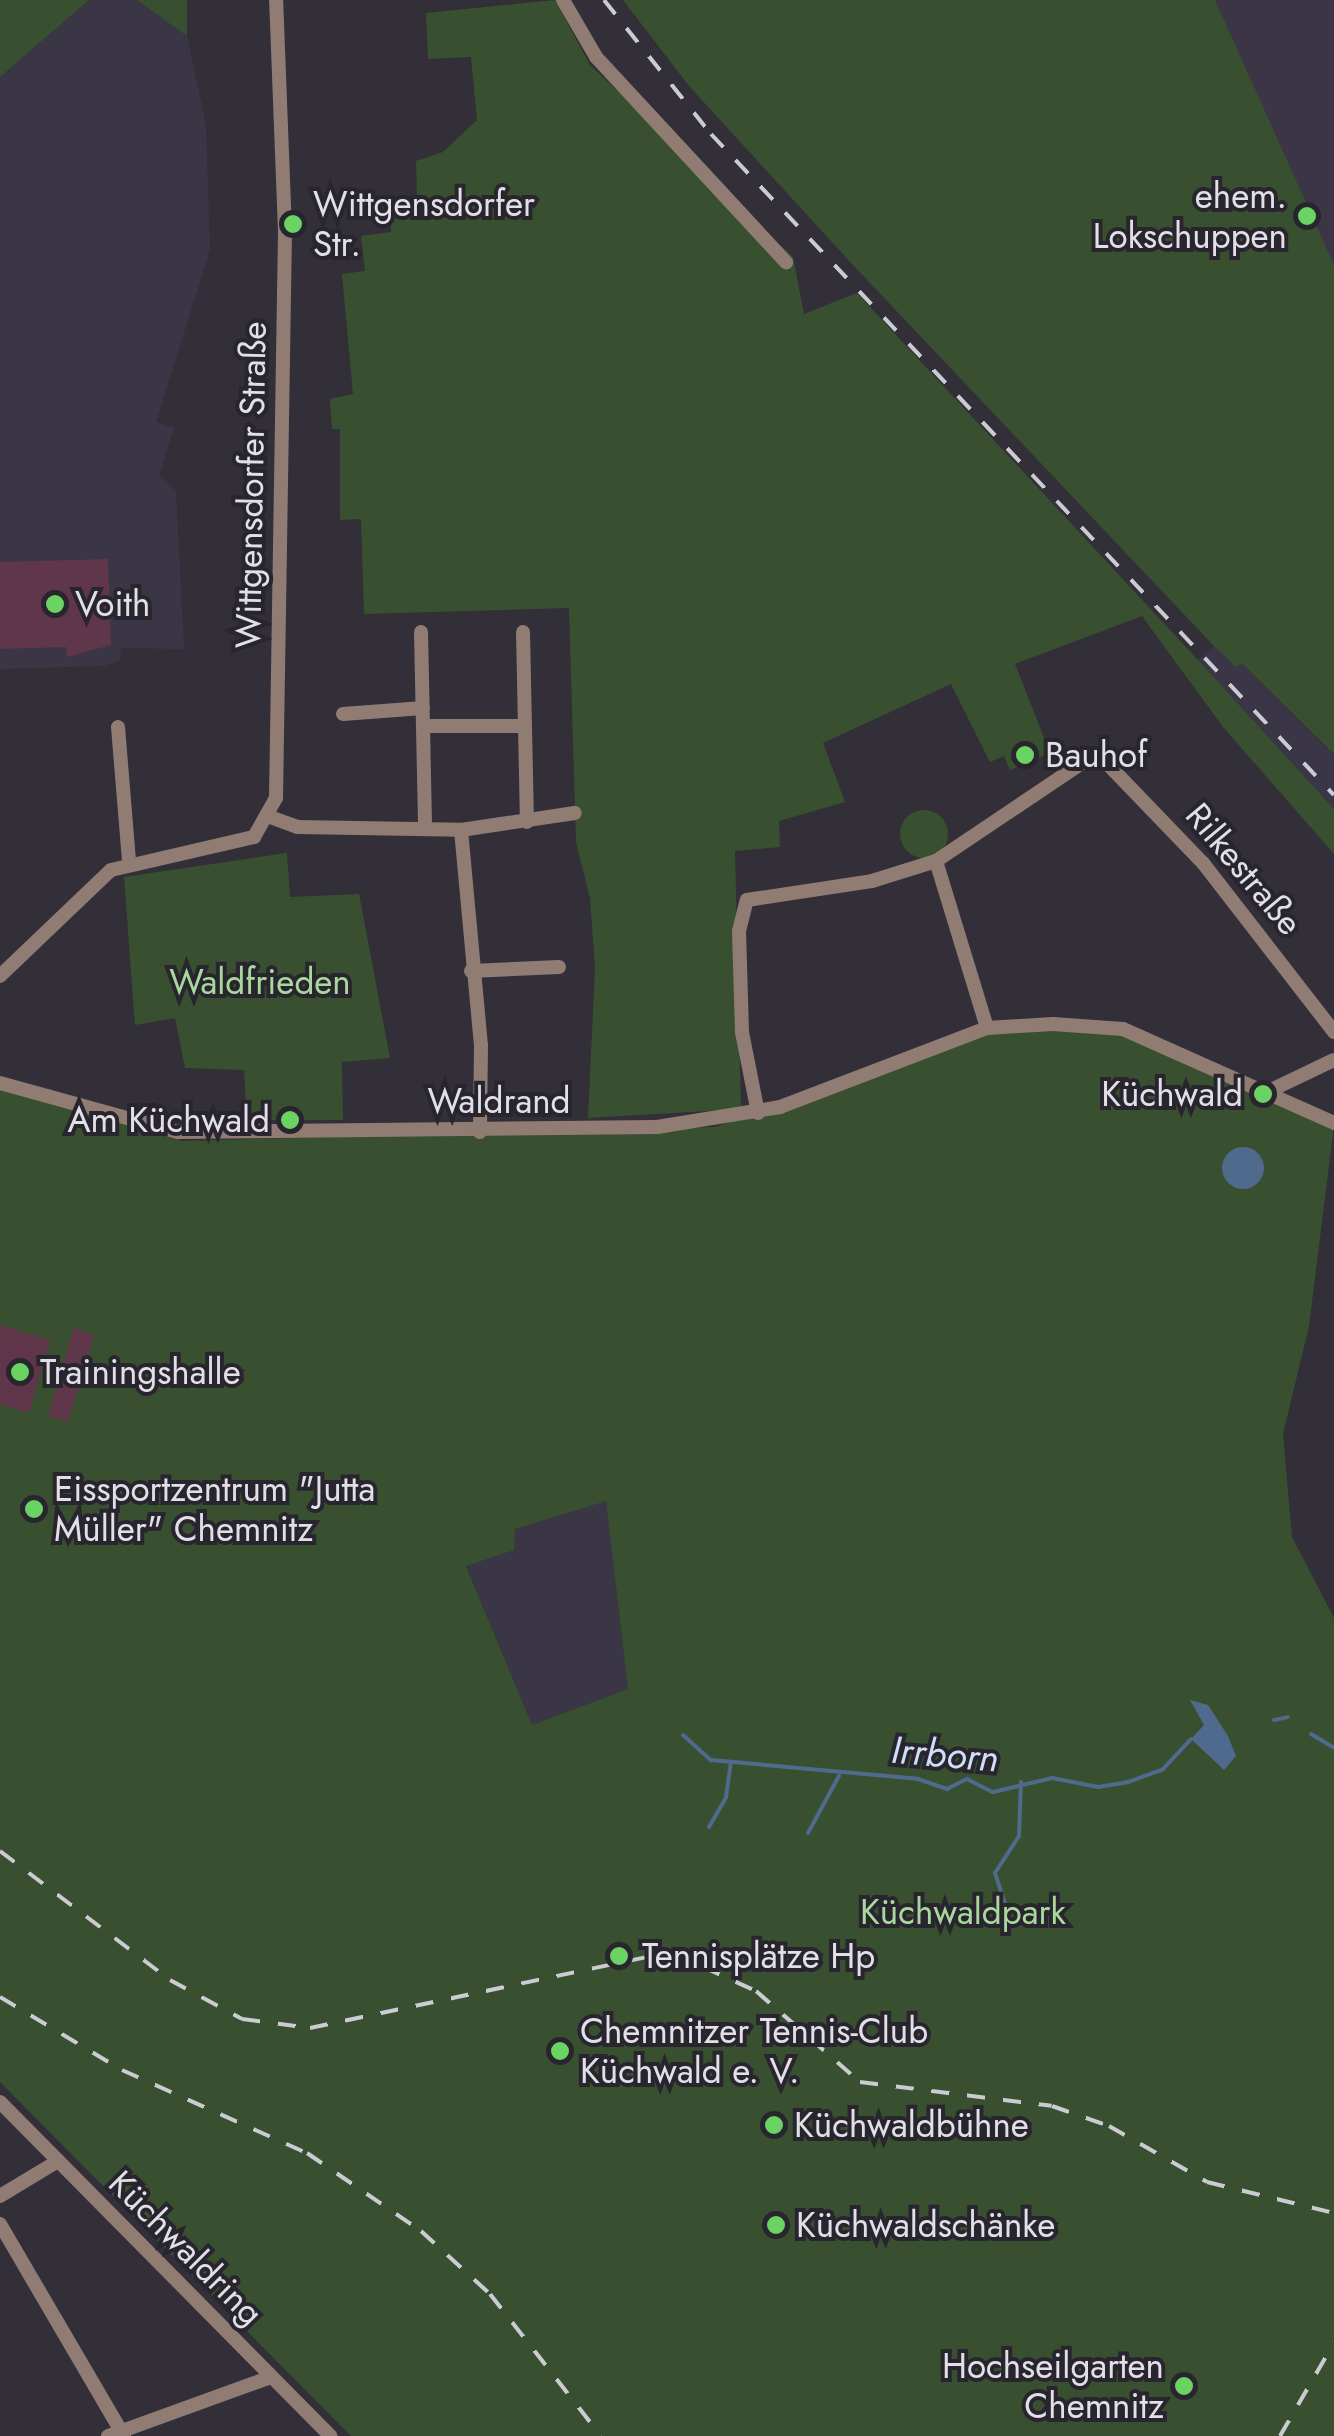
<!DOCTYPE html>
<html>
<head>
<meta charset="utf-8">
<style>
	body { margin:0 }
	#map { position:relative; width:1334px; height:2436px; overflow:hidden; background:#322f39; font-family:Jost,sans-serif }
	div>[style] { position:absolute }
	.commercial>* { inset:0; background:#3c3545 }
	.built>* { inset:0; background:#3b3646 }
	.green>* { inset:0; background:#385030 }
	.round { border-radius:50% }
	.water>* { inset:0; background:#4f6a8d }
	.stream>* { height:4px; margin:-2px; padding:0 2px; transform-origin:2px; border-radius:2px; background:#4f6a8d }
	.building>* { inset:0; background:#5f364a }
	.minor>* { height:14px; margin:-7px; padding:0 7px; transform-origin:7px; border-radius:7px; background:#917c74 }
	.rail>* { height:4px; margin-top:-2px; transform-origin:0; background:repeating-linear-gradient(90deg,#cccad2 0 18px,transparent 0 36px) }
	.dots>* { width:28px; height:28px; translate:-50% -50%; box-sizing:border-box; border:5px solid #28252f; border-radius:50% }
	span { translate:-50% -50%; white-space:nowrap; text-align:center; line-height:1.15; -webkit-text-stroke:8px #28252f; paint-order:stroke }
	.poi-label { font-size:35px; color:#e2e0e7 }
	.right { translate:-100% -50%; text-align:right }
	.left { translate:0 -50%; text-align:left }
	.street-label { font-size:35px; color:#e2e0e7 }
	.park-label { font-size:35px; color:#aad89c }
	.water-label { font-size:38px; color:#cee0f8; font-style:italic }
</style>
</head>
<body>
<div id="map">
	<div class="commercial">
		<div style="clip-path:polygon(1215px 0,1334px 0,1334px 265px,1249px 87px)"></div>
	</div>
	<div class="built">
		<div style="clip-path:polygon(89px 0,137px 0,187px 36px,206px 125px,210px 250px,156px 422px,174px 428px,159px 476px,176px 491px,184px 649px,121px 648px,120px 660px,104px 666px,0 669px,0 77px)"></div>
		<div style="clip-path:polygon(1214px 646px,1236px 666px,1242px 663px,1334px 754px,1334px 809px,1198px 660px)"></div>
		<div style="clip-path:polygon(606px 1500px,628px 1689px,532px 1725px,466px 1565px,513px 1550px,515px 1529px)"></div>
	</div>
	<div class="green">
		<div style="clip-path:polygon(0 0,89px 0,0 77px)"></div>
		<div style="clip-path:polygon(137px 0,187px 0,187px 36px)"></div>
		<div style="clip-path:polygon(555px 0,590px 65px,793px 257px,804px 314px,857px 293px,1198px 660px,1334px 809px,1334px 854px,1223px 727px,1142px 616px,1015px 664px,1050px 753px,1010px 770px,1004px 756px,990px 762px,951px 684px,823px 743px,845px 802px,779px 821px,780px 847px,735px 851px,741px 1109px,588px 1118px,595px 968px,590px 898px,576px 842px,569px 608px,364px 614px,361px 519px,340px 520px,340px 429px,332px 429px,330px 399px,353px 394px,342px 274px,365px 271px,361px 236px,391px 232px,389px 201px,417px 198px,416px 161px,443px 152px,477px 120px,471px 57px,428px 59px,426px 13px)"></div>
		<div style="clip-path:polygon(623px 0,1215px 0,1334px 265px,1334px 754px,1242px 663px,1236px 667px,1214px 646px,852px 264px,689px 86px)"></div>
		<div class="round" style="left:900px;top:810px;width:48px;height:48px"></div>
		<div style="clip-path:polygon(287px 853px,290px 897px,359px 894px,390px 1058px,342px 1062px,343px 1120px,247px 1120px,244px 1070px,185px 1068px,175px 1018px,135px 1025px,124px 877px)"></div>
		<div style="clip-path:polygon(evenodd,1051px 1028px,1124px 1034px,1334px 1125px,1309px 1326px,1283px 1434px,1292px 1537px,1334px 1618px,1334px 2436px,351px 2436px,0 2082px,0 1089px,181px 1141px,716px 1127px,985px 1031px,1051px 1028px,606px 1501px,628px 1689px,532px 1725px,466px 1566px,514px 1550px,515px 1529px,606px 1501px)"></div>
	</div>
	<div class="water">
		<div class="round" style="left:1222px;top:1147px;width:42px;height:42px"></div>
		<div style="clip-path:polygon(1190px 1700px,1208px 1705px,1228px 1736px,1236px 1756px,1224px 1770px,1191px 1739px,1204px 1725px)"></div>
	</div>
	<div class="stream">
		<div style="left:1274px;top:1720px;width:14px;rotate:-12deg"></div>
		<div style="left:1311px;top:1734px;width:27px;rotate:31deg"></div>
		<div style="left:683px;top:1735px;width:38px;rotate:42deg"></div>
		<div style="left:711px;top:1760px;width:208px;rotate:5.2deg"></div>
		<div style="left:918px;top:1779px;width:31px;rotate:19deg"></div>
		<div style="left:947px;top:1789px;width:22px;rotate:-27deg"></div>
		<div style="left:967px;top:1779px;width:29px;rotate:27deg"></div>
		<div style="left:993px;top:1792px;width:61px;rotate:-13.3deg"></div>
		<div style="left:1052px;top:1778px;width:47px;rotate:11.1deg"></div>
		<div style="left:1098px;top:1787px;width:30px;rotate:-9deg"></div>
		<div style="left:1128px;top:1782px;width:37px;rotate:-20deg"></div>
		<div style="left:1163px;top:1769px;width:41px;rotate:-47deg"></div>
		<div style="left:709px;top:1827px;width:34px;rotate:-60deg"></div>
		<div style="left:726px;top:1797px;width:34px;rotate:-82deg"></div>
		<div style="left:808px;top:1833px;width:65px;rotate:-61.5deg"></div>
		<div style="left:1011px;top:1922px;width:52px;rotate:-108.1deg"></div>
		<div style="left:995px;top:1873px;width:44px;rotate:-57deg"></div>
		<div style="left:1019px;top:1836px;width:54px;rotate:-87.9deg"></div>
	</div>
	<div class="building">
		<div style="clip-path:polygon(108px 559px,111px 645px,67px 657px,66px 647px,0 649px,0 562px)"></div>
		<div style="clip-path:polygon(0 1325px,50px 1340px,29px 1413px,0 1404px)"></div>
		<div style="clip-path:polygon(74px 1328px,94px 1335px,68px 1422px,48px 1416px)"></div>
	</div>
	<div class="minor">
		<div style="left:563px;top:0;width:66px;rotate:59.9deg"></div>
		<div style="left:596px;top:57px;width:280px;rotate:47.2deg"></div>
		<div style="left:421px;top:632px;width:197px;rotate:88.8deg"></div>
		<div style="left:523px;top:632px;width:190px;rotate:88.8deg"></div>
		<div style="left:343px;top:714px;width:80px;rotate:-4.3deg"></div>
		<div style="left:424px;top:726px;width:100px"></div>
		<div style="left:118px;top:727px;width:134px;rotate:85.3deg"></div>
		<div style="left:270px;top:817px;width:29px;rotate:20deg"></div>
		<div style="left:297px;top:827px;width:164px;rotate:1deg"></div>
		<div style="left:461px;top:830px;width:115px;rotate:-8.5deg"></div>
		<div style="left:461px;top:830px;width:216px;rotate:84.7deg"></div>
		<div style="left:481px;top:1045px;width:87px;rotate:90.7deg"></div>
		<div style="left:936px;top:861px;width:175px;rotate:73deg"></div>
		<div style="left:471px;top:971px;width:88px;rotate:-2.6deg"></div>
		<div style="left:0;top:976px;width:153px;rotate:-43.7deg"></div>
		<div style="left:111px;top:870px;width:147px;rotate:-13deg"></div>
		<div style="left:254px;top:837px;width:45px;rotate:-60.6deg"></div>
		<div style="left:276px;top:798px;width:567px;rotate:-89.09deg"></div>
		<div style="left:285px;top:231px;width:231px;rotate:-92.2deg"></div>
		<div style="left:0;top:1083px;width:185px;rotate:15.4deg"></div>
		<div style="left:178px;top:1132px;width:479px;rotate:-0.6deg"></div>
		<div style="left:657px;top:1127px;width:125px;rotate:-9.2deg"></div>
		<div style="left:780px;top:1107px;width:222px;rotate:-20.9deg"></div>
		<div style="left:987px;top:1028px;width:66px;rotate:-3.5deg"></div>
		<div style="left:1053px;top:1024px;width:70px;rotate:4.1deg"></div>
		<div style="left:1123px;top:1029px;width:231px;rotate:24deg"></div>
		<div style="left:1265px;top:1093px;width:76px;rotate:-25.6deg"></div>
		<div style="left:758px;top:1113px;width:83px;rotate:-101.2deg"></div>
		<div style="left:742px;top:1032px;width:101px;rotate:-91.7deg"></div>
		<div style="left:739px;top:931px;width:32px;rotate:-76deg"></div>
		<div style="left:747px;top:900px;width:126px;rotate:-8.6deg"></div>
		<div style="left:872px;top:881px;width:67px;rotate:-17.4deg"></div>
		<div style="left:936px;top:861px;width:194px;rotate:-33.9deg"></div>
		<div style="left:1097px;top:753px;width:153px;rotate:46.1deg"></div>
		<div style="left:1203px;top:863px;width:214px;rotate:52.2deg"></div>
		<div style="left:0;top:2102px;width:470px;rotate:45.3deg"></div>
		<div style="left:0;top:2196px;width:68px;rotate:-31.1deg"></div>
		<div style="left:0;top:2224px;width:246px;rotate:59.7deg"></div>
		<div style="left:108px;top:2436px;width:173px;rotate:-19.9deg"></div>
	</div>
	<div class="rail">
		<div style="left:604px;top:0;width:171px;rotate:51.4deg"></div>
		<div style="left:711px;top:134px;width:908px;rotate:46.7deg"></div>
		<div style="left:0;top:1851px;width:213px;rotate:37.2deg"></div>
		<div style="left:170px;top:1980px;width:82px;rotate:28.4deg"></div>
		<div style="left:242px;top:2019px;width:69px;rotate:7.5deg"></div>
		<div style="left:310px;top:2028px;width:368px;rotate:-11.9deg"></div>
		<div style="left:670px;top:1952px;width:94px;rotate:24.4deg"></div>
		<div style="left:756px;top:1991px;width:138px;rotate:41.2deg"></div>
		<div style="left:860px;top:2082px;width:193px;rotate:7.1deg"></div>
		<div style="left:1052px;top:2106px;width:60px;rotate:19.3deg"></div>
		<div style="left:1109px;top:2126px;width:113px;rotate:29.7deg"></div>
		<div style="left:1207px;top:2182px;width:131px;rotate:13.7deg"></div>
		<div style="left:0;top:1997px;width:142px;rotate:30.9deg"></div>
		<div style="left:122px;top:2070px;width:203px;rotate:24.2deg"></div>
		<div style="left:307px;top:2153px;width:138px;rotate:34.4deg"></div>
		<div style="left:421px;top:2231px;width:93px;rotate:42.4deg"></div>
		<div style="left:490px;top:2294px;width:180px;rotate:52deg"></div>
		<div style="left:1280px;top:2436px;width:108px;rotate:-59.9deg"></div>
	</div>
	<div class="dots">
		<div style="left:1307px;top:216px;background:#6ad363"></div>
		<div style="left:293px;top:224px;background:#6ad363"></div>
		<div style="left:55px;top:604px;background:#6ad363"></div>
		<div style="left:1025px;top:755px;background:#6ad363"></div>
		<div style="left:1263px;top:1094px;background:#6ad363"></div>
		<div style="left:290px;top:1120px;background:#6ad363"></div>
		<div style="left:20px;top:1372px;background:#6ad363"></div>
		<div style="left:34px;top:1509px;background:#6ad363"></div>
		<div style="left:619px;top:1956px;background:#6ad363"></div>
		<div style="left:560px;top:2051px;background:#6ad363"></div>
		<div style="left:774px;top:2125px;background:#6ad363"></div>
		<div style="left:776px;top:2225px;background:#6ad363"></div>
		<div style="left:1184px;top:2386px;background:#6ad363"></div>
	</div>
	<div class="poi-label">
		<span class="right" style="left:1287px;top:216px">ehem.<br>Lokschuppen</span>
		<span class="left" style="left:313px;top:224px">Wittgensdorfer<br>Str.</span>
		<span class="left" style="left:75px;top:604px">Voith</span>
		<span class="left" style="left:1045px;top:755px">Bauhof</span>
		<span class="right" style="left:1243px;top:1094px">Küchwald</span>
		<span class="right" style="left:270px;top:1120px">Am Küchwald</span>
		<span class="left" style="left:40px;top:1372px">Trainingshalle</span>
		<span class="left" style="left:54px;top:1509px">Eissportzentrum "Jutta<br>Müller" Chemnitz</span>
		<span class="left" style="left:642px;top:1956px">Tennisplätze Hp</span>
		<span class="left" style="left:580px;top:2051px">Chemnitzer Tennis-Club<br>Küchwald e. V.</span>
		<span class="left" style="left:794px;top:2125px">Küchwaldbühne</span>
		<span class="left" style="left:796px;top:2225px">Küchwaldschänke</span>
		<span class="right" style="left:1164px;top:2386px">Hochseilgarten<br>Chemnitz</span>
	</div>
	<div class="street-label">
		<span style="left:251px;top:485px;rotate:-89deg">Wittgensdorfer Straße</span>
		<span style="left:1244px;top:869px;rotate:50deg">Rilkestraße</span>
		<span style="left:499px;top:1101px">Waldrand</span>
		<span style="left:186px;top:2248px;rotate:45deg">Küchwaldring</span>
	</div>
	<div class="park-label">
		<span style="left:260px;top:982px">Waldfrieden</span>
		<span style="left:963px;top:1912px">Küchwaldpark</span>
	</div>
	<div class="water-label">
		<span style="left:945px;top:1754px;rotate:5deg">Irrborn</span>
	</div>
</div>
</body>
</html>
